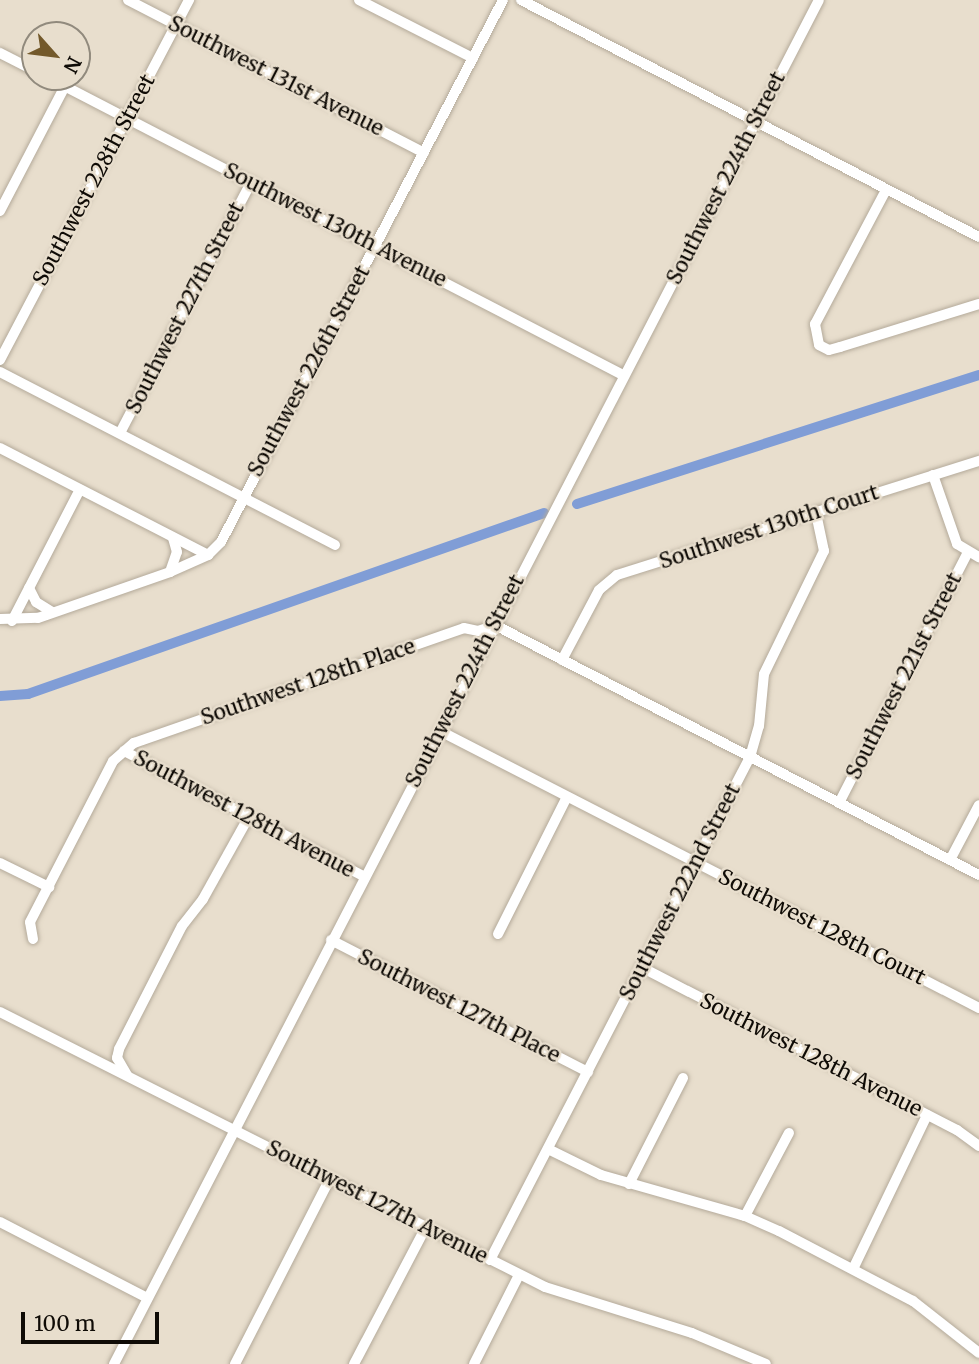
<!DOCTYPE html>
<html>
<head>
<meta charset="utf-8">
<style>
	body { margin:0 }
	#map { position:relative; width:979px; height:1364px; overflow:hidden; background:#e8decd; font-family:Merriweather,serif }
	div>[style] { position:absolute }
	.canal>* { height:10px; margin:-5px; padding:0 5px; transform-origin:5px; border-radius:5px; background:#809dd6 }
	.roads { filter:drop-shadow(0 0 2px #b4aa9a) drop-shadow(0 0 2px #b4aa9a) }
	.street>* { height:10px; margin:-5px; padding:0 5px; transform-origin:5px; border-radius:5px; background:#fff }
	span { translate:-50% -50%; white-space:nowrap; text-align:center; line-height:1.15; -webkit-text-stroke:5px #e8decd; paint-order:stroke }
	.street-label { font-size:21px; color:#0f0b06 }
	.north { position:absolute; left:21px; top:21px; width:70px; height:70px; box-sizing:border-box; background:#e8decd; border:2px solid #918a7d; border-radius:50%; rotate:118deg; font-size:19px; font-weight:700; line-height:28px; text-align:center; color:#0f0b06 }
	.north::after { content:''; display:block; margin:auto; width:24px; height:32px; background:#73592b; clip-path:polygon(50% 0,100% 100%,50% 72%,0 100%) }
	.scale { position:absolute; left:21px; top:1312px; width:138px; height:32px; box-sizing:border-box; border:4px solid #0f0b06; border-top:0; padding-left:9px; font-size:21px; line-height:24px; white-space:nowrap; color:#0f0b06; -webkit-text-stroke:5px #e8decd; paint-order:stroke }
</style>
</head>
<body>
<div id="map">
	<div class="canal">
		<div style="left:577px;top:504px;width:422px;rotate:-17.8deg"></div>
		<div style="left:0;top:696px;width:28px;rotate:-4deg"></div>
		<div style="left:28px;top:694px;width:547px;rotate:-19.33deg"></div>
	</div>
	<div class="roads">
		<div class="street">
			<div style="left:128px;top:0;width:333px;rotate:27.3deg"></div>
			<div style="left:359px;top:0;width:128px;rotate:27deg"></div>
			<div style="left:521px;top:0;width:516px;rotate:27.36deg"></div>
			<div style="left:0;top:53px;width:39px;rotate:27deg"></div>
			<div style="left:47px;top:77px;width:649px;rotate:27.36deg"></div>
			<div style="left:886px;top:190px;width:152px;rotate:117.9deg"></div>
			<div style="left:815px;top:324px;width:21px;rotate:79deg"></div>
			<div style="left:819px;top:345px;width:11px;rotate:27deg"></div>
			<div style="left:829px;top:350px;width:11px;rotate:-15deg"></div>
			<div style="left:840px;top:347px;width:145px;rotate:-17.2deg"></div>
			<div style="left:0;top:211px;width:141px;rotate:-62.5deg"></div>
			<div style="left:0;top:360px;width:407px;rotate:-62.3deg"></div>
			<div style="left:0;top:372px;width:377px;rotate:27.3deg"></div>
			<div style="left:120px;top:433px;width:283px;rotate:-62.4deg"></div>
			<div style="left:0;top:448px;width:234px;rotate:27.2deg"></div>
			<div style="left:933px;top:475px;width:73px;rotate:70.8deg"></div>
			<div style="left:957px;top:544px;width:26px;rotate:31deg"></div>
			<div style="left:170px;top:572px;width:21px;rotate:-71deg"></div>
			<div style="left:177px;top:552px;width:15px;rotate:-106deg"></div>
			<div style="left:29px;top:588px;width:16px;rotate:63deg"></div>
			<div style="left:36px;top:602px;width:19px;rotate:32deg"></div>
			<div style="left:0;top:619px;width:38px;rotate:-2deg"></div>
			<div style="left:38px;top:618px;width:140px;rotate:-19.2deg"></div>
			<div style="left:170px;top:572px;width:42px;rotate:-24.1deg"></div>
			<div style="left:208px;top:555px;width:18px;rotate:-45deg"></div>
			<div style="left:221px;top:542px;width:611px;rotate:-62.51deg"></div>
			<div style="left:12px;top:621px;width:148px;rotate:-62.7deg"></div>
			<div style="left:562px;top:660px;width:79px;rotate:-62.1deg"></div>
			<div style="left:599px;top:590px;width:23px;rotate:-40deg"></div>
			<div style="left:617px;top:575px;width:380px;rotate:-17.5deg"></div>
			<div style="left:440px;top:731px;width:606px;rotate:27.2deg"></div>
			<div style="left:124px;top:751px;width:270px;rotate:27.6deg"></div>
			<div style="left:839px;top:803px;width:282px;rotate:-62.8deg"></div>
			<div style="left:950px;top:860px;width:62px;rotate:-62.2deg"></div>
			<div style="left:0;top:863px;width:55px;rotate:26.1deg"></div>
			<div style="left:498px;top:934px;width:153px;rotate:-63.3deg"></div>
			<div style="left:33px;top:939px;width:17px;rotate:-100deg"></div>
			<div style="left:30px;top:922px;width:181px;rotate:-62.7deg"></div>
			<div style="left:113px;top:761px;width:28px;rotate:-41deg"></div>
			<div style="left:134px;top:743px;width:349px;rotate:-19.2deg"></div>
			<div style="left:464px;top:628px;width:14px;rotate:12deg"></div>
			<div style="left:478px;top:631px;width:18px;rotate:-19deg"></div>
			<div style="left:495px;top:625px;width:545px;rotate:27.32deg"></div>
			<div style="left:331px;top:940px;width:289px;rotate:27.2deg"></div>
			<div style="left:641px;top:967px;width:356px;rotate:27.3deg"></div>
			<div style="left:957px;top:1130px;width:27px;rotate:36deg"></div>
			<div style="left:0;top:1012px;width:610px;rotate:26.77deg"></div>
			<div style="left:545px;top:1287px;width:154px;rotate:17.4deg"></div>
			<div style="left:692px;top:1333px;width:80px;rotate:22.7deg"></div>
			<div style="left:127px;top:1075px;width:20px;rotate:-120deg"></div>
			<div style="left:117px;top:1058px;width:9px;rotate:-77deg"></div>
			<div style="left:119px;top:1049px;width:138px;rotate:-62.9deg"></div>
			<div style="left:182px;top:926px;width:34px;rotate:-52deg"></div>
			<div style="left:203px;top:899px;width:93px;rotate:-60.9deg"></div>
			<div style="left:548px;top:1149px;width:59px;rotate:26.1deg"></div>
			<div style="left:601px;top:1175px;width:150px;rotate:15.9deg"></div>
			<div style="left:745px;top:1216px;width:37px;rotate:24deg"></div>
			<div style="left:779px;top:1231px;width:151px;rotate:27.6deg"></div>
			<div style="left:913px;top:1301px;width:84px;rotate:38.2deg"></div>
			<div style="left:629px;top:1184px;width:119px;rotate:-63deg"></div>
			<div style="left:745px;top:1216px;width:94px;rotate:-62.1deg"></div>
			<div style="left:0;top:1222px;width:165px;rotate:27.3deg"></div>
			<div style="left:490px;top:1260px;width:566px;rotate:-62.67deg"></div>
			<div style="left:750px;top:757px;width:32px;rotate:-74deg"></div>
			<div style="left:759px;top:726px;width:52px;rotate:-84.5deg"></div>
			<div style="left:764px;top:674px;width:137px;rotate:-64deg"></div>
			<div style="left:824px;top:551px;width:40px;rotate:-102deg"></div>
			<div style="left:853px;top:1269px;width:171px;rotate:-64.3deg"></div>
			<div style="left:114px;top:1364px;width:1535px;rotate:-62.67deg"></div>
			<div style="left:235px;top:1364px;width:209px;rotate:-62.9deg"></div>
			<div style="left:354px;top:1364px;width:155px;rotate:-62.3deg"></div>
			<div style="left:474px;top:1364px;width:100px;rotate:-63.2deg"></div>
		</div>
	</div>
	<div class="street-label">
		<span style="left:276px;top:76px;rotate:27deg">Southwest 131st Avenue</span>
		<span style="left:726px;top:178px;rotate:-63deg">Southwest 224th Street</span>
		<span style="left:94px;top:180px;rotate:-62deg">Southwest 228th Street</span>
		<span style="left:335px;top:225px;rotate:27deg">Southwest 130th Avenue</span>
		<span style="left:185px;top:308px;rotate:-63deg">Southwest 227th Street</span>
		<span style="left:309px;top:371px;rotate:-62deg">Southwest 226th Street</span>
		<span style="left:769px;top:527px;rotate:-18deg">Southwest 130th Court</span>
		<span style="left:904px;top:676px;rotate:-63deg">Southwest 221st Street</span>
		<span style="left:465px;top:681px;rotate:-63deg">Southwest 224th Street</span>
		<span style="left:308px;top:682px;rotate:-19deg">Southwest 128th Place</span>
		<span style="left:244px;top:814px;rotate:28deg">Southwest 128th Avenue</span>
		<span style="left:680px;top:892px;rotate:-63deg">Southwest 222nd Street</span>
		<span style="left:822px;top:927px;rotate:27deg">Southwest 128th Court</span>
		<span style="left:459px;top:1006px;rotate:27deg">Southwest 127th Place</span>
		<span style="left:811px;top:1055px;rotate:27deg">Southwest 128th Avenue</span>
		<span style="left:377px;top:1202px;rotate:27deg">Southwest 127th Avenue</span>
	</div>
	<div class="north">N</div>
	<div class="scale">100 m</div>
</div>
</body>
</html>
